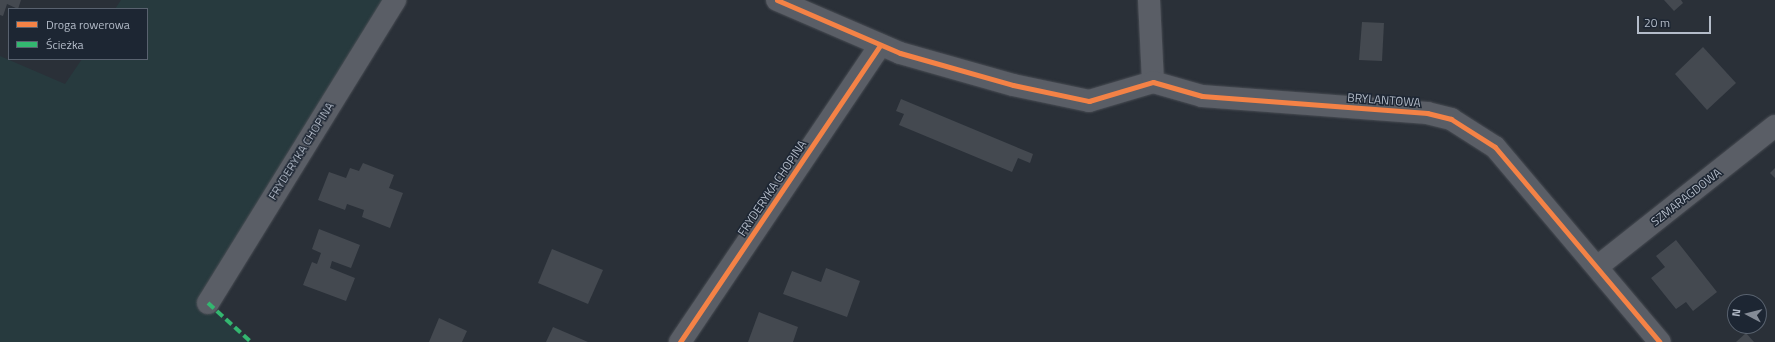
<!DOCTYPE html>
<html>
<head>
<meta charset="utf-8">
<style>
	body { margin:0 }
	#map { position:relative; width:1775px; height:342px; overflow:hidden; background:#2a3038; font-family:"Titillium Web",sans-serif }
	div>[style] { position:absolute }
	.green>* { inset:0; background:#273a3e }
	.building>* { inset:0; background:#444950 }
	.roads { filter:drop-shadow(0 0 1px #484c53) drop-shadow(0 0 1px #484c53) }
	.minor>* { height:22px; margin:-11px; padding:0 11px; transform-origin:11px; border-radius:11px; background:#5a5e66 }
	.quiet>* { height:4px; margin-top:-2px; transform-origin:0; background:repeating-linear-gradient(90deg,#33b770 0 8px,transparent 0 12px) }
	.cycleway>* { height:5px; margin:-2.5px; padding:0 2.5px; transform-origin:2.5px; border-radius:2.5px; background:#f48246 }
	span { translate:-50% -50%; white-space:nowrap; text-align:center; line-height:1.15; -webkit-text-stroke:3px #1d2633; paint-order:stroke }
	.street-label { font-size:12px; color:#b4bcc9 }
	.legend { position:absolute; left:8px; top:8px; width:140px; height:52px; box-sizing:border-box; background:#1d2633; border:1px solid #59626f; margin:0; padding:5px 7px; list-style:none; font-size:12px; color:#b4bcc9 }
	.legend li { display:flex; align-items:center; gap:8px; height:20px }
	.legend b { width:20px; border:1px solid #59626f }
	.north { position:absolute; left:1727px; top:294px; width:40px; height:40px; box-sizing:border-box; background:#1d2633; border:1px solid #59626f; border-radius:50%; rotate:277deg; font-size:11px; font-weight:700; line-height:16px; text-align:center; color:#b4bcc9 }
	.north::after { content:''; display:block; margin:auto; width:14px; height:18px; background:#848b96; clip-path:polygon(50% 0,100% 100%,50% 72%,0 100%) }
	.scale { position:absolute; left:1637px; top:16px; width:74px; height:18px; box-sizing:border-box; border:2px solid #b4bcc9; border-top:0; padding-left:5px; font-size:12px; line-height:14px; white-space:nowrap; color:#b4bcc9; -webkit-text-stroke:3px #1d2633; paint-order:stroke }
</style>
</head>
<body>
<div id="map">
	<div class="green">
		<div style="clip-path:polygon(121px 0,395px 0,208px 303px,251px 342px,0 342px,0 56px,65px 84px,82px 59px,147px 59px,147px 9px,115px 9px)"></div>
	</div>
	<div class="building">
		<div style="clip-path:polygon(0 0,21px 0,18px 9px,7px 4px,3px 16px,0 15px)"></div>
		<div style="clip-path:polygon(1664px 0,1681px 0,1683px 3px,1674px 11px)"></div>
		<div style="clip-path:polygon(1362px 22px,1384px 23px,1382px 61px,1359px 60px)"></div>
		<div style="clip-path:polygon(1703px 47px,1736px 83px,1707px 110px,1675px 74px)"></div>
		<div style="clip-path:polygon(901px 99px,1033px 154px,1030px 163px,1018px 158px,1012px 172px,899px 125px,904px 114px,896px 111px)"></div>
		<div style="clip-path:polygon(363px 163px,394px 175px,389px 188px,403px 193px,390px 228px,362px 217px,364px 210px,347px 204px,345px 210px,318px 200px,329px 172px,346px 178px,350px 168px,359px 171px)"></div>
		<div style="clip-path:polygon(1775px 168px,1775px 178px,1770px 173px)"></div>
		<div style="clip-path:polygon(319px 229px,360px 245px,351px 268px,332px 261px,330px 268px,355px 278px,346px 301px,303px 285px,312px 262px,317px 264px,321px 253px,312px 249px)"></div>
		<div style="clip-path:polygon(1676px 240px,1717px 292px,1693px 311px,1686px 302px,1676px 309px,1651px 278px,1665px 267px,1656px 256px)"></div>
		<div style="clip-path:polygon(552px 249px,603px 270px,588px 304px,538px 283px)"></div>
		<div style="clip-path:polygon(826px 268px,860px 281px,847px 317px,783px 294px,792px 271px,821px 282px)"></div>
		<div style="clip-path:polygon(759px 312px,798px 327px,793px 342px,748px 342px)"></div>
		<div style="clip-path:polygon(439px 318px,467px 331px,462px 342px,429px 342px)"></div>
		<div style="clip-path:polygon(553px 327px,588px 342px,546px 342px)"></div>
		<div style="clip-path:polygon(1746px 333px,1754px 342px,1736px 342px)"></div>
	</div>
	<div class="roads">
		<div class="minor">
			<div style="left:777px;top:0;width:134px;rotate:23.3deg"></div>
			<div style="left:900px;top:53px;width:117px;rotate:15.8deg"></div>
			<div style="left:1013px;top:85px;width:78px;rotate:11.9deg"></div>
			<div style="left:1089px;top:101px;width:67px;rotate:-16.5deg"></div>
			<div style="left:1149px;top:0;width:82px;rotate:87.2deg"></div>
			<div style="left:1153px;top:82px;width:51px;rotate:15.9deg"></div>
			<div style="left:1202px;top:96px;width:226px;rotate:4.3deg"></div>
			<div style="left:1427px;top:113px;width:25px;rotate:14deg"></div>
			<div style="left:1451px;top:119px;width:52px;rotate:32.5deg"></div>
			<div style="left:1495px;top:147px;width:255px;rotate:49.8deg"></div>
			<div style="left:1597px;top:267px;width:227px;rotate:-38.4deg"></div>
			<div style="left:208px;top:303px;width:356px;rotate:-58.3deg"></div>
			<div style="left:680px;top:342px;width:358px;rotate:-56deg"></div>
		</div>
	</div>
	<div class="quiet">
		<div style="left:208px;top:303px;width:58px;rotate:42.2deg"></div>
	</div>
	<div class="cycleway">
		<div style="left:777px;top:0;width:134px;rotate:23.3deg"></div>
		<div style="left:900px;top:53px;width:117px;rotate:15.8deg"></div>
		<div style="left:1013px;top:85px;width:78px;rotate:11.9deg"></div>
		<div style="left:1089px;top:101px;width:67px;rotate:-16.5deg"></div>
		<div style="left:1153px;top:82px;width:51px;rotate:15.9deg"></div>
		<div style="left:1202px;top:96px;width:226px;rotate:4.3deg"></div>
		<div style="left:1427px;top:113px;width:25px;rotate:14deg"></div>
		<div style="left:1451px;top:119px;width:52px;rotate:32.5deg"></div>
		<div style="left:1495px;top:147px;width:255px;rotate:49.8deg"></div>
		<div style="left:680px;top:342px;width:358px;rotate:-56deg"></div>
	</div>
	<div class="street-label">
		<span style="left:1384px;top:100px;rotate:4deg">BRYLANTOWA</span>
		<span style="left:301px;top:151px;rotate:-58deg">FRYDERYKA CHOPINA</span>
		<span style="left:772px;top:188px;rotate:-56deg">FRYDERYKA CHOPINA</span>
		<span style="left:1686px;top:197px;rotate:-38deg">SZMARAGDOWA</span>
	</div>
	<ul class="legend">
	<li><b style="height:5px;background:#f48246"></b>Droga rowerowa</li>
	<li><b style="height:5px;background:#33b770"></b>Ścieżka</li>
	</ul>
	<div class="north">N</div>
	<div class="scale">20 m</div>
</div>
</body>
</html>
